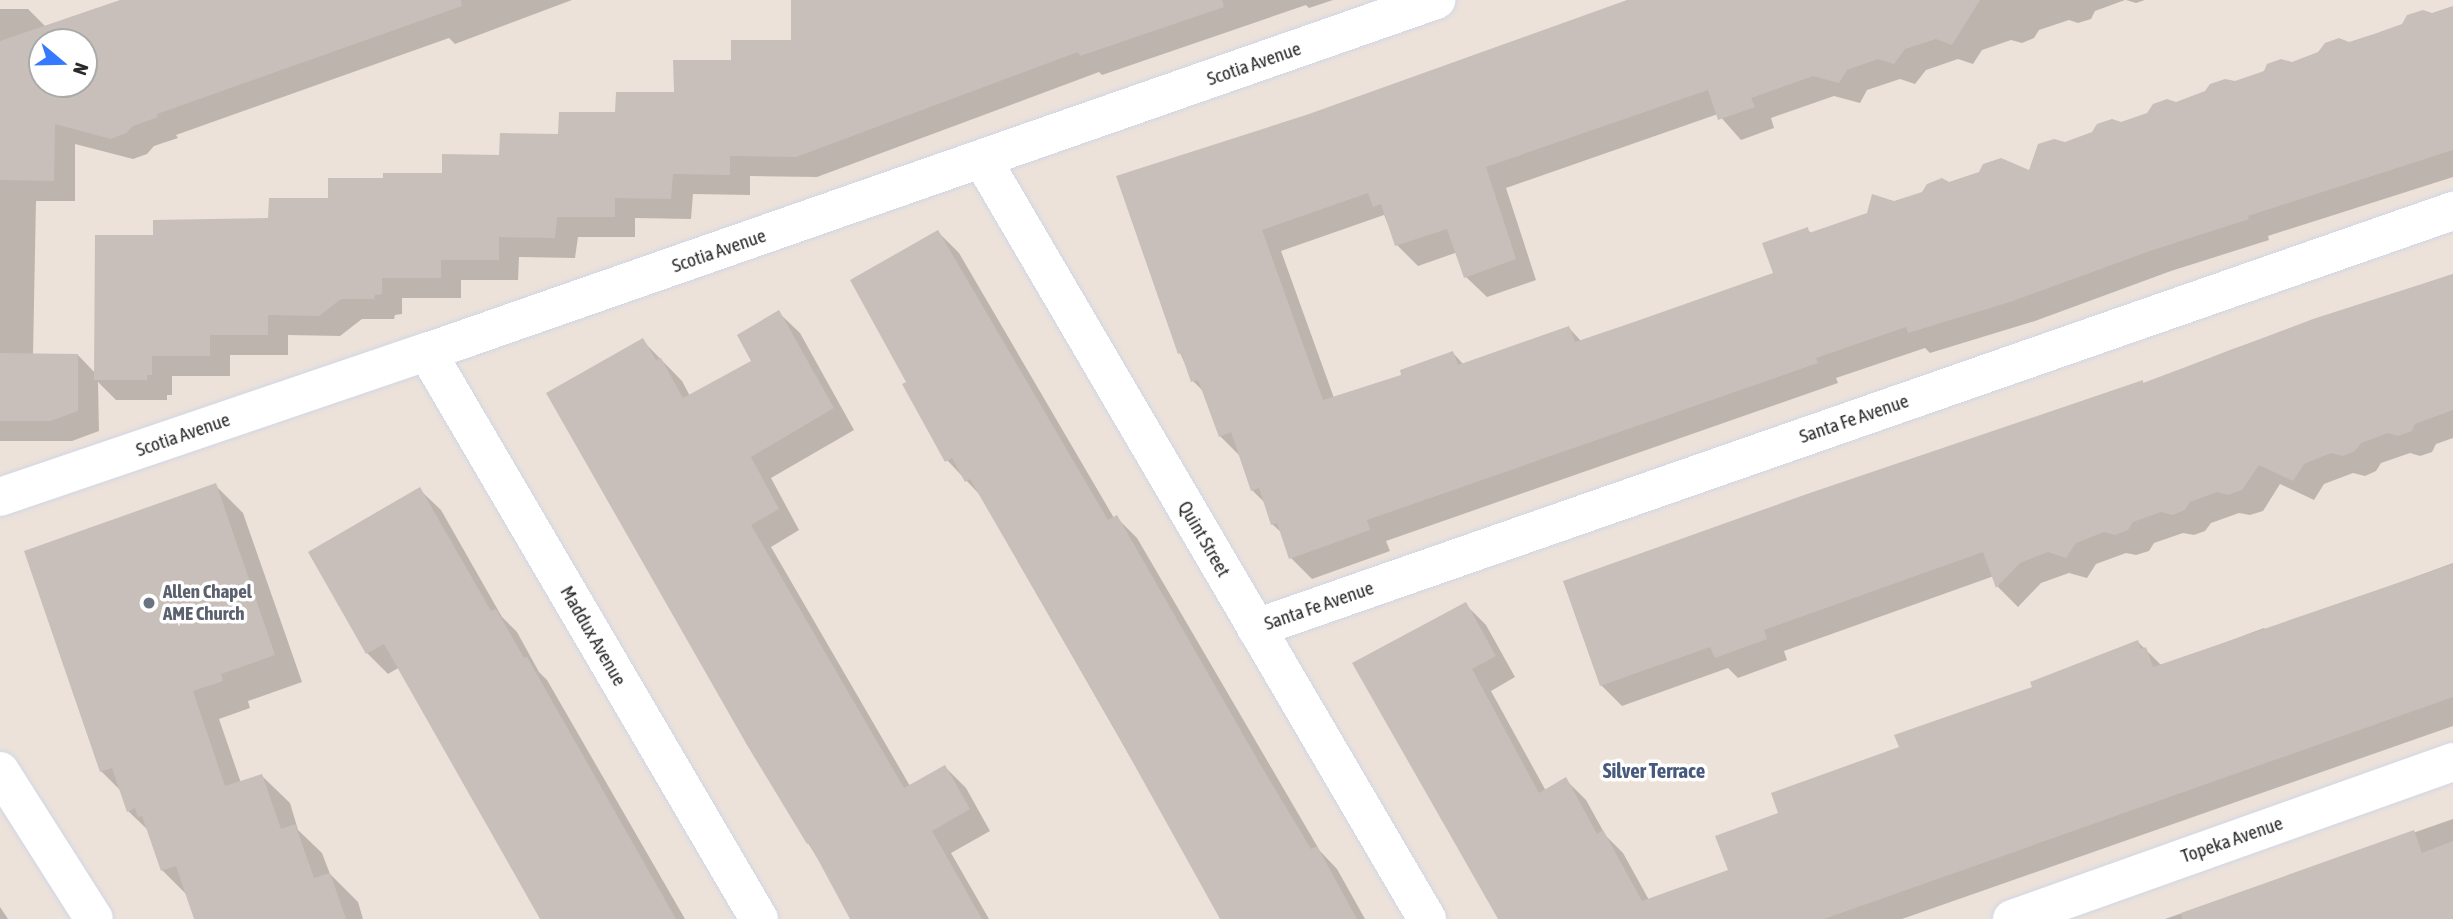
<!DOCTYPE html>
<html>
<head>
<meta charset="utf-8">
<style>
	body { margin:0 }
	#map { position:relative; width:2453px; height:919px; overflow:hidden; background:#ede2da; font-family:"Asap Condensed",sans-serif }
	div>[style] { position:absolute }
	.shadow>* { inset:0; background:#0003 }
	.building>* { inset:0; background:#c8bfba }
	.roads { filter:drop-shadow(0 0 2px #d0d6e4) drop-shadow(0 0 2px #d0d6e4) }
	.minor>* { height:38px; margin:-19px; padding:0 19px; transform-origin:19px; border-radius:19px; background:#fff }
	.dots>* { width:19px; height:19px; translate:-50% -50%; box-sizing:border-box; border:4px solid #fff; border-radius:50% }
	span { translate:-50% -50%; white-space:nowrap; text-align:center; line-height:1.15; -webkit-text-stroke:7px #fff; paint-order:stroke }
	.street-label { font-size:19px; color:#2a2a2a }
	.worship-label { font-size:19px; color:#5b616d; font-weight:700 }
	.left { translate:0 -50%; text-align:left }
	.neighbourhood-label { font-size:21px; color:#47597d; font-weight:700 }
	.north { position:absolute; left:28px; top:28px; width:70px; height:70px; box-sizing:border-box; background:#fff; border:2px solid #aaa; border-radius:50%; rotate:109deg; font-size:19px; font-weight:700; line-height:28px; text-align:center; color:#2a2a2a }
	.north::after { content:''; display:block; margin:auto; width:24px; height:32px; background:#3579ff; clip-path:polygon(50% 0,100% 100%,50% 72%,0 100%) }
</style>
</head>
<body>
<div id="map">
	<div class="shadow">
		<div style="clip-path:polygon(evenodd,148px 0,572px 0,455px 44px,449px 38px,176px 135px,178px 138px,154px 146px,147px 154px,133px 159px,75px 144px,75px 201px,36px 201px,33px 355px,78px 355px,96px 374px,155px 237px,270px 219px,385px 180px,443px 175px,676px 94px,733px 62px,907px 0,1333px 0,1309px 8px,1306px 5px,1102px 75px,1099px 72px,817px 177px,750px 176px,750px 195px,693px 194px,691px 219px,635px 218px,635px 237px,578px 237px,575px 258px,519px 257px,518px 280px,461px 280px,461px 298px,402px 298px,402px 314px,395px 315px,394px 319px,362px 319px,340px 336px,288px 335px,288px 355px,230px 355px,230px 376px,172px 376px,172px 395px,167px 395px,167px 400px,116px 400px,98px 382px,99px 431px,72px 441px,0 441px,0 9px,28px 9px,46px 27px,148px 0,42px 42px,84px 42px,84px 84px,42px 84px,42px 42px)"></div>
		<div style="clip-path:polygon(1632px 0,2125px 0,2095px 11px,2091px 19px,2078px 23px,2069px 20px,2039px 30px,2034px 38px,2022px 43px,2011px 40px,1982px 50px,1973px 64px,1958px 59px,1926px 70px,1915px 84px,1900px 79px,1867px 90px,1860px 103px,1834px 96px,1771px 118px,1774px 128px,1741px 140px,1718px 114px,1506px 188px,1536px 280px,1487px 297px,1466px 277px,1458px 252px,1418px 266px,1397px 245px,1384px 215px,1281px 251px,1334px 398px,1404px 376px,1453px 353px,1464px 365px,1569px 328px,1582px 342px,1776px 274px,1807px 229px,1812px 234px,1949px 184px,2030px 172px,2065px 143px,2453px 8px,2453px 177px,2268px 236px,2269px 240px,2171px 271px,2035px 321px,1930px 353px,1925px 348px,1836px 378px,1838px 383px,1386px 541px,1390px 551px,1312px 579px,1291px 558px,1283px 534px,1272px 524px,1266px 504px,1252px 490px,1241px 457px,1220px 436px,1204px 392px,1193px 381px,1180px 353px,1310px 115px)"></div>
		<div style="clip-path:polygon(2126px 0,2145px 0,2136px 3px)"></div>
		<div style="clip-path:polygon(938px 232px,959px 253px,1114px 518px,1116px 517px,1137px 538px,1320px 851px,1337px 869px,1365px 919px,1223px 919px,980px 495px,947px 460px,909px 382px)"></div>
		<div style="clip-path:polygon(2453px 274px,2453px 438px,2436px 444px,2432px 452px,2420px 456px,2410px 453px,2381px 463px,2376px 471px,2365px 476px,2353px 473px,2324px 484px,2314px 500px,2280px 484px,2263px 511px,2250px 515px,2239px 513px,2211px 523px,2205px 531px,2194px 535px,2183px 533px,2154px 543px,2149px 551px,2136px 555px,2126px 553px,2096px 564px,2087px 578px,2069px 573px,2041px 583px,2018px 607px,1998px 587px,1994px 576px,1784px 651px,1787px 660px,1738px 678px,1728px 668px,1622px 706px,1601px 685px,2142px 382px,2145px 384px,2233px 349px)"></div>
		<div style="clip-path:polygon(779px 313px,800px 333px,854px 430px,771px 478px,799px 530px,771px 547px,910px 786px,945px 767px,966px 788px,990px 831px,951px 853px,989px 919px,855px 919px,808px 843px,642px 340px,682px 381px,690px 396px,753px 361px)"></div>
		<div style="clip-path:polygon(215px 485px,243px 513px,302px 682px,248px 701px,250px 708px,219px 719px,241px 783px,262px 776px,290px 803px,298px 830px,322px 853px,330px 874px,358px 902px,363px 919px,196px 919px,187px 895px,162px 870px,150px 832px,128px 811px,122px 792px,101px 771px)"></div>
		<div style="clip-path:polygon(420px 490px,441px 510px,502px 617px,517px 632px,539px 672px,547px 680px,685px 919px,545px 919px,400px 667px,388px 674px,367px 653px)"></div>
		<div style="clip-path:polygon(2453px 563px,2453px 726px,1902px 919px,1501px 919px,1355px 663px,1465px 604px,1486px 625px,1515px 677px,1491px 691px,1546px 791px,1566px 780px,1586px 800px,1606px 836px,1623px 853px,1649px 900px,1730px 872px,1780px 814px,1901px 749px,2138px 642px,2162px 666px,2264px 628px,2267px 631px)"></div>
		<div style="clip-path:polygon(2453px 819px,2453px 919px,2165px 919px)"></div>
		<div style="clip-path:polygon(0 907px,8px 919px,0 919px)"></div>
	</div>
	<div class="building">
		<div style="clip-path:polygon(evenodd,120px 0,461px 0,462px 6px,157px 114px,158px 117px,133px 126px,126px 133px,111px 139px,55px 124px,54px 181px,0 180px,0 41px,120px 0,42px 42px,84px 42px,84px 84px,42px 84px,42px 42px)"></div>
		<div style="clip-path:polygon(791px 0,1222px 0,1224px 7px,1080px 56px,1078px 52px,796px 157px,730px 156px,730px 175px,673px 174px,671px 199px,615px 198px,615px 217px,557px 217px,555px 238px,499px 237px,499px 260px,441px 260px,441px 278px,382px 278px,382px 294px,375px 295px,374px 299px,341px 299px,319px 316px,268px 315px,268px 335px,210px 335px,210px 356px,152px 356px,152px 375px,147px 375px,147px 380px,94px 380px,95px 235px,153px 235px,153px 220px,268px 218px,269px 198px,328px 198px,328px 178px,383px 178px,383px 173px,442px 173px,442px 154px,499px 155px,500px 133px,558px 134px,559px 112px,615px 112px,616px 92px,674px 92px,673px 60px,731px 60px,731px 40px,791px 40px)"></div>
		<div style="clip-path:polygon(1627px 0,1980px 0,1952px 45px,1936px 39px,1905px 49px,1894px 64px,1878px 59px,1847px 70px,1839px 83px,1813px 76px,1751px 98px,1755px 107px,1718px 120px,1708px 90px,1486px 167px,1516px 259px,1464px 278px,1447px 229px,1395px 246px,1381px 204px,1373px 207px,1368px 193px,1262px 230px,1323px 400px,1401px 375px,1400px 370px,1453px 351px,1458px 365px,1569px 326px,1575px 342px,1634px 322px,1773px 273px,1762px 243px,1808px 227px,1809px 233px,1867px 213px,1872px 194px,1894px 201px,1922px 192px,1927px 184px,1942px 178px,1949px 182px,1979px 172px,1983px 164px,2001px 158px,2029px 170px,2038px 144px,2054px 139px,2065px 142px,2092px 132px,2097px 124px,2112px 119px,2121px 122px,2147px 113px,2153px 104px,2167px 99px,2176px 102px,2205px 91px,2210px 84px,2225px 79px,2235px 81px,2264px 71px,2267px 64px,2281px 59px,2292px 62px,2318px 52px,2325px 43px,2339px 38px,2349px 42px,2374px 34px,2402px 24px,2407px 15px,2423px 10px,2432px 13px,2453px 6px,2453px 150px,2248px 216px,2249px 219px,2150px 251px,2013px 301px,1908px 333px,1906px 327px,1816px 358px,1818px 363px,1367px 520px,1370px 530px,1289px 559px,1277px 523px,1271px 525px,1259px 488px,1251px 491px,1231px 432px,1219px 437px,1198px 380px,1191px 382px,1181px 353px,1178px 354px,1116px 176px,1309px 114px)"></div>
		<div style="clip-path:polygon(938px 230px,1108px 520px,1117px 515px,1260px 764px,1311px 849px,1317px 846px,1357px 919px,1220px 919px,1115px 730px,970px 479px,965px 482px,952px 458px,945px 462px,902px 384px,906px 382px,850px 280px)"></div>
		<div style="clip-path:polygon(2453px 274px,2453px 410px,2415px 424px,2412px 431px,2398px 436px,2388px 433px,2361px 443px,2355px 451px,2343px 456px,2331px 453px,2304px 464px,2293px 481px,2259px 465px,2242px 490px,2228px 495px,2217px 492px,2190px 502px,2185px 510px,2172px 515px,2161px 512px,2133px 522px,2128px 530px,2115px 535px,2104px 532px,2076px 543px,2066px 558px,2048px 552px,2020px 563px,1996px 588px,1983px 552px,1764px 630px,1767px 639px,1715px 658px,1710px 647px,1600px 686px,1563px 581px,1807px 494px,2143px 380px,2143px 383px,2313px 319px)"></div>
		<div style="clip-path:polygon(779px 310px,834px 408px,751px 457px,779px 509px,751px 525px,904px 788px,945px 765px,970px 809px,932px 831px,982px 919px,850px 919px,809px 843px,807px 844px,747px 745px,546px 393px,643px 338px,656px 360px,661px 358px,683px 398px,751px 361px,737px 335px)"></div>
		<div style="clip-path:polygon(0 353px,78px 354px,78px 411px,50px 421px,0 421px)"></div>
		<div style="clip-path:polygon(216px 483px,275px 655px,221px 674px,223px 681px,193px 691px,225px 786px,262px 774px,281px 829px,295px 824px,314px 878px,330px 873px,346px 919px,194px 919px,176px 866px,161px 871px,142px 816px,138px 817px,135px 808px,127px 812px,112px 768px,100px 772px,24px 551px)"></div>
		<div style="clip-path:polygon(420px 487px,491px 611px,496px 609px,524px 658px,527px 657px,676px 919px,540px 919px,384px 644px,366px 654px,308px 552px)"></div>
		<div style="clip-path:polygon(2453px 564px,2453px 697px,1824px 919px,1498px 919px,1352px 663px,1466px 602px,1496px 656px,1472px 669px,1539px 793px,1566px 777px,1597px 834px,1603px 830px,1642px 901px,1728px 870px,1715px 836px,1778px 813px,1771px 793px,1899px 747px,1894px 735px,2032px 687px,2030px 682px,2138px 640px,2141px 649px,2146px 647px,2153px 667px)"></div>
		<div style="clip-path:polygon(2414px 830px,2422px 853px,2453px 841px,2453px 919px,2182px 919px,2181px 913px)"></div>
	</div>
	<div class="roads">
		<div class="minor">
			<div style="left:982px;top:159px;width:881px;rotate:59.65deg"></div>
			<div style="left:427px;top:352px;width:657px;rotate:59.65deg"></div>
			<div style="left:0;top:497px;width:451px;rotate:-18.8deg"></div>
			<div style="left:427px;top:352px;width:1069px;rotate:-19.23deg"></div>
			<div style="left:1256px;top:628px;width:1268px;rotate:-19.21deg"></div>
			<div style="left:0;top:771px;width:175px;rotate:57.6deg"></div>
			<div style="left:2012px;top:919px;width:468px;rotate:-19.6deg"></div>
		</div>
	</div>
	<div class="dots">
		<div style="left:149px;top:603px;background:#6b7280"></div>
	</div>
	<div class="street-label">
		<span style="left:1254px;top:64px;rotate:-19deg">Scotia Avenue</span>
		<span style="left:719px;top:251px;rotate:-19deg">Scotia Avenue</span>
		<span style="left:1854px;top:419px;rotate:-19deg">Santa Fe Avenue</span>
		<span style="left:183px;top:435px;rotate:-19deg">Scotia Avenue</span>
		<span style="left:1204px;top:539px;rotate:60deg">Quint Street</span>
		<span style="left:1319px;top:606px;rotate:-19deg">Santa Fe Avenue</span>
		<span style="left:593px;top:636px;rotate:60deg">Maddux Avenue</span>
		<span style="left:2232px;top:840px;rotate:-19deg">Topeka Avenue</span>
	</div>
	<div class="worship-label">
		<span class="left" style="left:163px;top:603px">Allen Chapel<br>AME Church</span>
	</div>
	<div class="neighbourhood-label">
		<span style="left:1654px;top:770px">Silver Terrace</span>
	</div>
	<div class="north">N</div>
</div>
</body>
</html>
